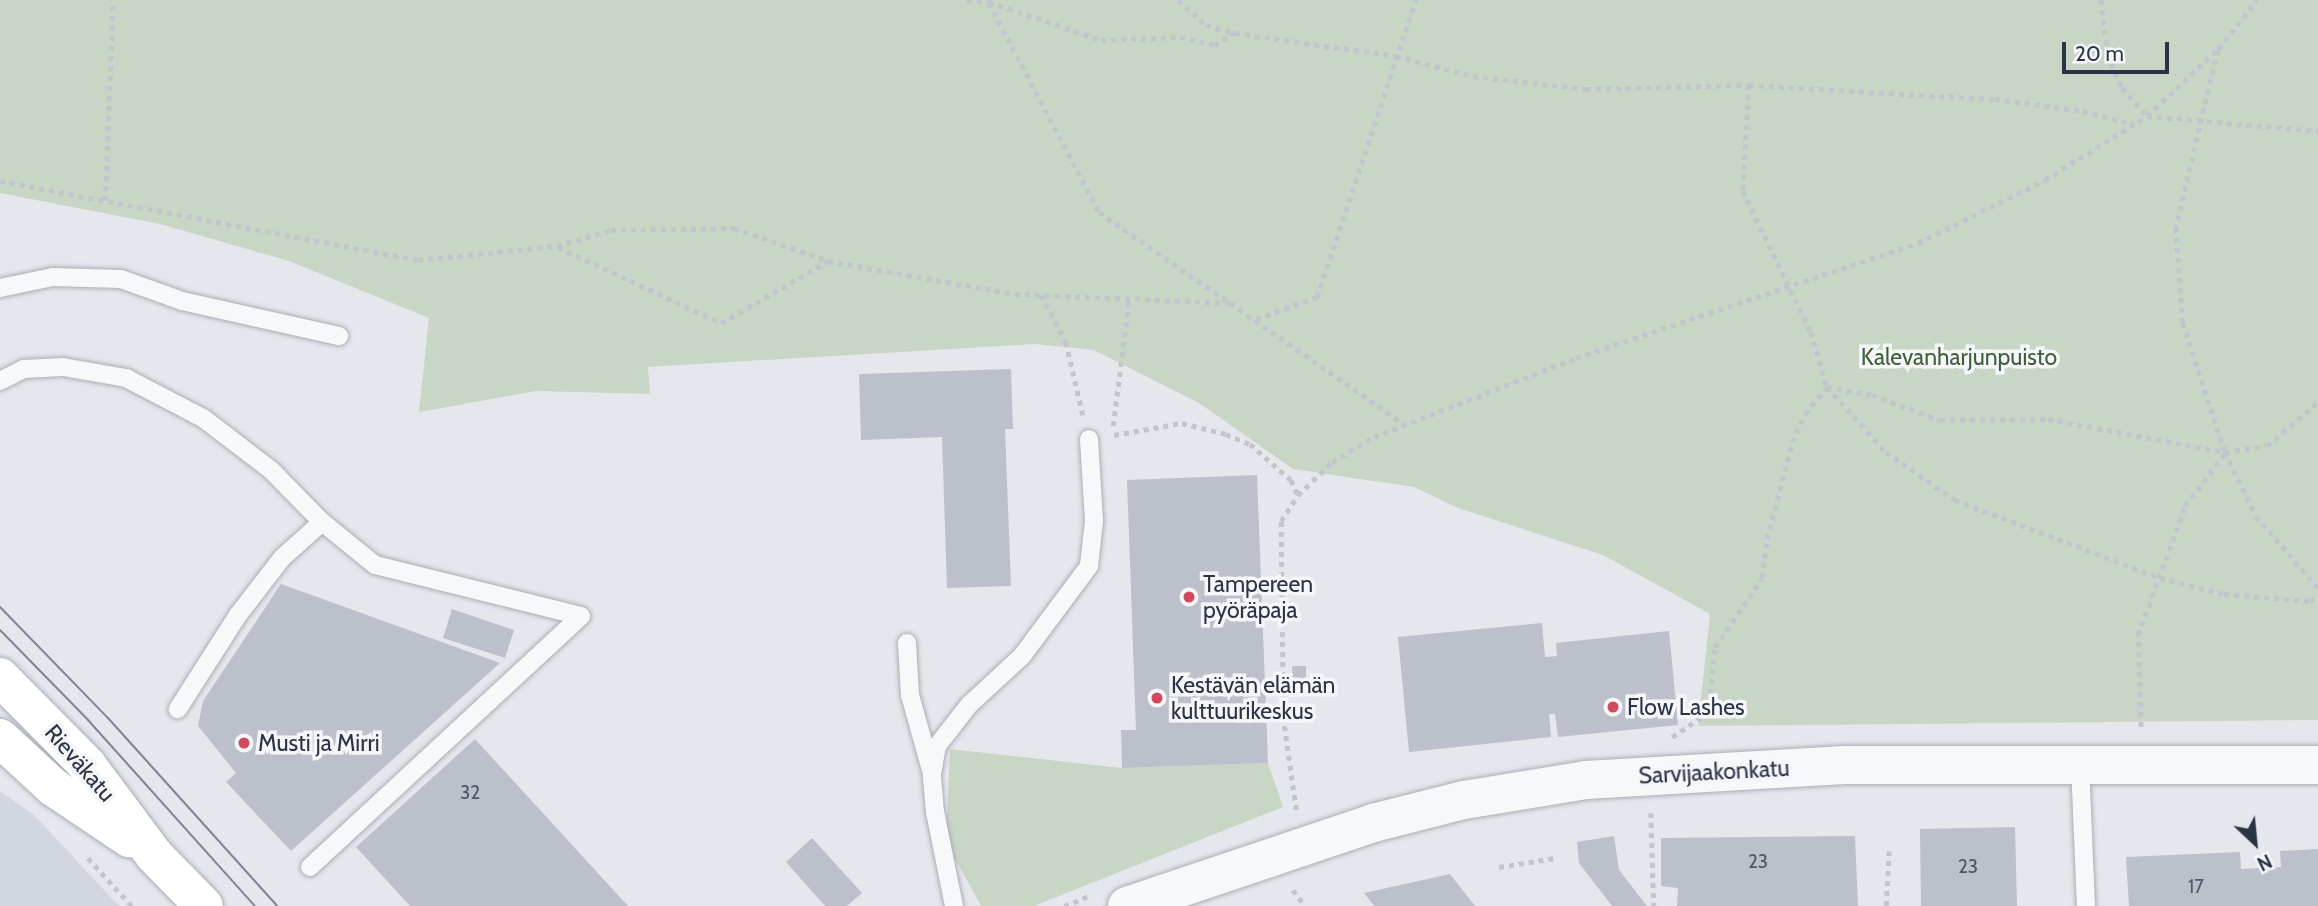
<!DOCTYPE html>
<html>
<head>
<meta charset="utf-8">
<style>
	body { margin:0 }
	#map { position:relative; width:2318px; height:906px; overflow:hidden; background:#e4e7ec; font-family:Cabin,sans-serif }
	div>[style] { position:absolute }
	.built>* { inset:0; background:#d2d6de }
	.green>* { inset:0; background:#c9d6c5 }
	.building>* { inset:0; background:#bbc0ca }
	.path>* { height:4.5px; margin-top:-2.25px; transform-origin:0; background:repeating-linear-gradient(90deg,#c2c5cb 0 5px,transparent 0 10px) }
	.roads { filter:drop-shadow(0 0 2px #a9aeb7) drop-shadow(0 0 2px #a9aeb7) }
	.service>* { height:18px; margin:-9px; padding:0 9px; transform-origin:9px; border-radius:9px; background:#f7f8fa }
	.tertiary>* { height:38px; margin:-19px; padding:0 19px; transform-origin:19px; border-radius:19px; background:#f7f8fa }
	.secondary>* { height:38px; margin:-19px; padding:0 19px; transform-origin:19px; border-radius:19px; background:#fff }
	.tram>* { height:2px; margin:-1px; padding:0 1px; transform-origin:1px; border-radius:1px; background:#7d8696 }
	.dots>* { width:19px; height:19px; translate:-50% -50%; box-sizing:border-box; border:4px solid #f4f6f9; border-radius:50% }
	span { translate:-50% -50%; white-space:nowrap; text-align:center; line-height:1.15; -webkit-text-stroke:7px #f4f6f9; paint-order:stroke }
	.number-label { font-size:19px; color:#4f5766 }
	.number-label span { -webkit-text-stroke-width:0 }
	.park-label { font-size:23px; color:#3f6138 }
	.poi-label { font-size:23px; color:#2b3445 }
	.left { translate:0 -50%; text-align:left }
	.street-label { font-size:23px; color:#2b3445 }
	.north { position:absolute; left:2220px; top:808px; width:70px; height:70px; -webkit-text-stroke:5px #f4f6f9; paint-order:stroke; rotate:154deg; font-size:19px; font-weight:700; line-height:28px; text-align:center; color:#2b3445 }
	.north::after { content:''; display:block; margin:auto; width:24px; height:32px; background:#2b3445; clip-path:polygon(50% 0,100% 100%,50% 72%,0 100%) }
	.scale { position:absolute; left:2062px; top:42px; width:107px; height:32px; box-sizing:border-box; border:4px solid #2b3445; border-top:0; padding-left:9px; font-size:21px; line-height:24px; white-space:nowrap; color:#2b3445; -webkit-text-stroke:5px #f4f6f9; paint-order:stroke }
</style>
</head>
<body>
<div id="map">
	<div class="built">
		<div style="clip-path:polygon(0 791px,34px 815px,119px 906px,0 906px)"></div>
	</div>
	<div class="green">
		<div style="clip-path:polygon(0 0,2318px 0,2318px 720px,1698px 726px,1710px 614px,1603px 555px,1458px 508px,1414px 487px,1293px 469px,1199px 403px,1094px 350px,1035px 344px,648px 367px,650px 394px,536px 391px,419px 412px,429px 318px,289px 261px,160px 224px,0 193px)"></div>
		<div style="clip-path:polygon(950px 749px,1122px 768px,1268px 763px,1283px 807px,1034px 906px,981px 906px,946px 842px)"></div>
	</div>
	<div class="building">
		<div style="clip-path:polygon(1011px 369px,1013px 429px,1005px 429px,1011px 586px,947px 588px,942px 437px,861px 440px,859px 374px)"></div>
		<div style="clip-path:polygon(1257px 475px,1268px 763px,1122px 768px,1121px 730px,1136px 730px,1127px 480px)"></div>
		<div style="clip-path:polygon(281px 584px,500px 663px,291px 851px,226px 782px,236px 773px,198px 726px,203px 701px)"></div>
		<div style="clip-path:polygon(452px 609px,514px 630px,505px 658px,443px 638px)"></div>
		<div style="clip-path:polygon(1542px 623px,1545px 657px,1557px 656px,1556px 643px,1669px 631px,1678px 725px,1558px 737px,1555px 714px,1549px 714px,1551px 737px,1409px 752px,1398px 637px)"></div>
		<div style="clip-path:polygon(1292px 666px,1306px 666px,1306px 686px,1293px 686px)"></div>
		<div style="clip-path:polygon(475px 739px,628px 906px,410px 906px,356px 847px)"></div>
		<div style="clip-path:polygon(2015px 827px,2017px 906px,1921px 906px,1920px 829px)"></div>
		<div style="clip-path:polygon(1614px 836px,1619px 870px,1647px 906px,1612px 906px,1579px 863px,1577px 842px)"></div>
		<div style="clip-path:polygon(1855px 836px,1858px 906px,1677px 906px,1678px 888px,1661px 886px,1661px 838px)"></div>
		<div style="clip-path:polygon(812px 838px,862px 893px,847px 906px,825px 906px,786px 862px)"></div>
		<div style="clip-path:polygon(2318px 849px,2318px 906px,2129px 906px,2126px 857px,2240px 852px,2241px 869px,2281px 867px,2280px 851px)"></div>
		<div style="clip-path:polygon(1450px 874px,1475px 906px,1374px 906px,1364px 893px)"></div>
	</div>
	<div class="path">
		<div style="left:967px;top:0;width:22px;rotate:5deg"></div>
		<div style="left:989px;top:2px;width:118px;rotate:18.7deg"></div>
		<div style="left:1101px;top:40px;width:79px;rotate:-2.2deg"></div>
		<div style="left:1180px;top:37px;width:35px;rotate:13deg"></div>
		<div style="left:1214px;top:45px;width:24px;rotate:-30deg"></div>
		<div style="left:1235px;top:33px;width:163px;rotate:8.1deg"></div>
		<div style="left:1396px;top:56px;width:80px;rotate:14.6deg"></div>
		<div style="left:1473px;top:76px;width:114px;rotate:6.6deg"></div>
		<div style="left:1586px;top:89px;width:163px;rotate:-1.4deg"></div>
		<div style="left:1749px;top:85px;width:246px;rotate:3.3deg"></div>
		<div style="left:1995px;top:99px;width:89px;rotate:7.8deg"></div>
		<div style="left:2083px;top:111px;width:53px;rotate:14.3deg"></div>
		<div style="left:1178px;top:0;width:38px;rotate:42deg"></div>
		<div style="left:1206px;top:25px;width:30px;rotate:15deg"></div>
		<div style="left:2101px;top:0;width:54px;rotate:82.6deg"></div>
		<div style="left:2108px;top:54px;width:37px;rotate:68deg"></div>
		<div style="left:2122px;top:88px;width:38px;rotate:48deg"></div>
		<div style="left:2147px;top:116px;width:172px;rotate:5deg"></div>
		<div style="left:989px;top:3px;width:236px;rotate:62.2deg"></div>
		<div style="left:1099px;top:212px;width:374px;rotate:34.8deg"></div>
		<div style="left:2218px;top:50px;width:183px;rotate:103.3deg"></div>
		<div style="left:2176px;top:228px;width:95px;rotate:85.8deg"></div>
		<div style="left:2183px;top:323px;width:136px;rotate:72deg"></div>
		<div style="left:2225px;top:452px;width:71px;rotate:64.2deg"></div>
		<div style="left:2256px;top:516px;width:95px;rotate:49.3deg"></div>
		<div style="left:1749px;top:85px;width:106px;rotate:93.2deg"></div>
		<div style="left:1743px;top:191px;width:157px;rotate:64.3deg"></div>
		<div style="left:1811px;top:332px;width:57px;rotate:73.8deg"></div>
		<div style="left:1827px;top:387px;width:88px;rotate:47.8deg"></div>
		<div style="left:1886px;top:452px;width:84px;rotate:34.8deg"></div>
		<div style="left:1955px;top:500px;width:219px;rotate:20.8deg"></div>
		<div style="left:2160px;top:578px;width:66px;rotate:14deg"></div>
		<div style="left:2224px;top:594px;width:86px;rotate:4.7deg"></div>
		<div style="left:2310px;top:601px;width:9px;rotate:-32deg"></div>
		<div style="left:0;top:181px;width:425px;rotate:10.7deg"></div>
		<div style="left:418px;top:260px;width:140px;rotate:-5.8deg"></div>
		<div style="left:557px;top:246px;width:56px;rotate:-16.5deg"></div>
		<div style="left:611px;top:230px;width:123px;rotate:-0.9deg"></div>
		<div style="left:734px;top:228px;width:100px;rotate:19.3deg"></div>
		<div style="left:105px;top:201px;width:201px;rotate:-87.7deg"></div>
		<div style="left:558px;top:247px;width:180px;rotate:25deg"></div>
		<div style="left:721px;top:323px;width:124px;rotate:-30.1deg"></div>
		<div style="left:828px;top:261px;width:190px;rotate:10deg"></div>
		<div style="left:1015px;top:294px;width:217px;rotate:2.4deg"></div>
		<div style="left:1041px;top:295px;width:53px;rotate:62deg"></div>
		<div style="left:1066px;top:342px;width:75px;rotate:76.9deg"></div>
		<div style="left:1256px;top:319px;width:65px;rotate:-19.8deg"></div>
		<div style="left:1317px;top:297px;width:313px;rotate:-71.6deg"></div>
		<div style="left:1113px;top:426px;width:128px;rotate:-82.8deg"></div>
		<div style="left:1114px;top:435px;width:69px;rotate:-10deg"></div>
		<div style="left:1182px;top:423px;width:45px;rotate:14deg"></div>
		<div style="left:1226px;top:434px;width:26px;rotate:23deg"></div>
		<div style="left:1250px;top:444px;width:55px;rotate:41.3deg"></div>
		<div style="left:1291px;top:480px;width:17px;rotate:65deg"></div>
		<div style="left:2141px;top:727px;width:92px;rotate:-91.9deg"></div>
		<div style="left:2138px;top:635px;width:137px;rotate:-70deg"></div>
		<div style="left:2185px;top:506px;width:66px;rotate:-53deg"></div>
		<div style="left:1672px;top:737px;width:36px;rotate:-34deg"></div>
		<div style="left:1702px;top:717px;width:15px;rotate:-62deg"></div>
		<div style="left:1709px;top:704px;width:57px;rotate:-84deg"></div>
		<div style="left:1715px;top:647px;width:83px;rotate:-55.7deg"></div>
		<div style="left:1762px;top:578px;width:39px;rotate:-83deg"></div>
		<div style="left:1767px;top:539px;width:100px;rotate:-75.5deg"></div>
		<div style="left:1792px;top:442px;width:31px;rotate:-65deg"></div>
		<div style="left:1805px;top:414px;width:35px;rotate:-51deg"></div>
		<div style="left:1827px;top:387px;width:46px;rotate:10.1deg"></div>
		<div style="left:1872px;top:395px;width:72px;rotate:20.2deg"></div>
		<div style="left:1940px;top:420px;width:108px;rotate:-0.5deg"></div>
		<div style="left:2048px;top:419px;width:180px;rotate:10.6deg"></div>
		<div style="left:2225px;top:452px;width:42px;rotate:-8.1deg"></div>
		<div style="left:2267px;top:446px;width:67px;rotate:-40.8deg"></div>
		<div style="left:1296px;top:810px;width:94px;rotate:-98deg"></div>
		<div style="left:1283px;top:717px;width:196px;rotate:-90.6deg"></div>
		<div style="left:1281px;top:521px;width:31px;rotate:-57deg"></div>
		<div style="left:1298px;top:495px;width:47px;rotate:-44.1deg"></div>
		<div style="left:1332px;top:462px;width:49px;rotate:-30.8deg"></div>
		<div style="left:1374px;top:437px;width:217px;rotate:-21.4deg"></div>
		<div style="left:1576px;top:358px;width:361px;rotate:-18.6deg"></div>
		<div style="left:1918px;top:243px;width:142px;rotate:-26.4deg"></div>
		<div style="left:2045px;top:180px;width:120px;rotate:-32.1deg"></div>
		<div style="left:2147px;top:116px;width:98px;rotate:-43.3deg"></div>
		<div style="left:2218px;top:49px;width:63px;rotate:-51.5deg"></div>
		<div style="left:1651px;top:813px;width:93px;rotate:88.2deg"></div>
		<div style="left:88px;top:858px;width:65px;rotate:47.5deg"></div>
		<div style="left:1499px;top:867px;width:57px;rotate:-9.1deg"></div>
		<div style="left:1293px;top:890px;width:20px;rotate:53deg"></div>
		<div style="left:1064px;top:906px;width:29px;rotate:-22deg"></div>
		<div style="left:1886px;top:906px;width:55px;rotate:-86.9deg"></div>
	</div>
	<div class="roads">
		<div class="service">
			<div style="left:0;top:288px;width:54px;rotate:-11.7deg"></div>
			<div style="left:53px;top:277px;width:68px;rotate:1.7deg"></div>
			<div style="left:121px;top:279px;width:65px;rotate:19.8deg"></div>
			<div style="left:182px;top:301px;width:161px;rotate:12.6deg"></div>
			<div style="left:0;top:381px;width:27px;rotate:-27deg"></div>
			<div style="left:24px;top:369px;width:39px;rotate:-3deg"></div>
			<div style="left:63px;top:367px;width:64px;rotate:9.9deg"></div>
			<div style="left:126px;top:378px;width:87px;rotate:27.5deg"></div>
			<div style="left:203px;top:418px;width:87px;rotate:37.5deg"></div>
			<div style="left:272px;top:471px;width:71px;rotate:45.6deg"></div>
			<div style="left:322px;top:522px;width:54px;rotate:138deg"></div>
			<div style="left:282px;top:558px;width:72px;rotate:127.7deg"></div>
			<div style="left:238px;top:615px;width:112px;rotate:122.6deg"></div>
			<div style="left:907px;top:643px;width:52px;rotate:86.7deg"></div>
			<div style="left:910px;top:695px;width:78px;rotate:74.4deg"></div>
			<div style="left:2080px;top:764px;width:142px;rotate:87.6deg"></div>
			<div style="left:310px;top:867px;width:369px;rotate:-42.8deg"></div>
			<div style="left:581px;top:616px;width:212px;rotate:-166.1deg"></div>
			<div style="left:375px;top:565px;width:68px;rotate:-140.9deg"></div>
			<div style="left:954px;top:906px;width:96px;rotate:-101.4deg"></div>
			<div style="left:935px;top:812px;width:38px;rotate:-95deg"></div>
			<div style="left:932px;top:774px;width:28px;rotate:-80deg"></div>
			<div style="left:937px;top:746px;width:52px;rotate:-52deg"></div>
			<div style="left:969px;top:705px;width:72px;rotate:-42.8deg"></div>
			<div style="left:1022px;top:656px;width:112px;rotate:-53.3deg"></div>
			<div style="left:1089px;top:566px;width:45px;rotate:-83.7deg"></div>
			<div style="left:1094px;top:521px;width:82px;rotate:-93.5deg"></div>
		</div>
		<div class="tertiary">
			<div style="left:1127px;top:906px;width:260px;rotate:-18.6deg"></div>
			<div style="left:1373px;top:823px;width:94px;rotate:-14.2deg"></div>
			<div style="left:1464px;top:800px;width:124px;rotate:-9.3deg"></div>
			<div style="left:1586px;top:780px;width:259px;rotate:-3.3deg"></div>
			<div style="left:1845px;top:765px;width:473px"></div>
		</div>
		<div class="secondary">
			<div style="left:0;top:677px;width:124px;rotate:45.3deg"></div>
			<div style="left:87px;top:765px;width:112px;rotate:53.3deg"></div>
			<div style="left:154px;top:855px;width:71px;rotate:45.6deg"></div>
			<div style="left:0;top:738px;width:72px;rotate:42.8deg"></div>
			<div style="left:53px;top:787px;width:92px;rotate:33.9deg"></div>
		</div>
	</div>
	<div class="tram">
		<div style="left:0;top:607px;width:155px;rotate:45.8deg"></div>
		<div style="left:108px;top:718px;width:253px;rotate:48deg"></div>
		<div style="left:0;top:630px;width:126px;rotate:45.6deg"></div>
		<div style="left:88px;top:720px;width:250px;rotate:48.1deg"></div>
	</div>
	<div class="dots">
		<div style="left:1189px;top:597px;background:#d1495b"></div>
		<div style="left:1157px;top:698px;background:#d1495b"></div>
		<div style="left:1613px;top:707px;background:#d1495b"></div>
		<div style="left:244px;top:743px;background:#d1495b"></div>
	</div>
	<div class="number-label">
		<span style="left:470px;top:793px">32</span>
		<span style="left:1758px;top:862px">23</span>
		<span style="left:1968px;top:867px">23</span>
		<span style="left:2196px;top:887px">17</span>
	</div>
	<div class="park-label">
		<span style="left:1959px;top:357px">Kalevanharjunpuisto</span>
	</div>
	<div class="poi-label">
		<span class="left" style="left:1203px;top:597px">Tampereen<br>pyöräpaja</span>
		<span class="left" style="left:1171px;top:698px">Kestävän elämän<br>kulttuurikeskus</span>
		<span class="left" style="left:1627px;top:707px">Flow Lashes</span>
		<span class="left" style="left:258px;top:743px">Musti ja Mirri</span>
	</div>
	<div class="street-label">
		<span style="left:80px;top:763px;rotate:49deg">Rieväkatu</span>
		<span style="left:1714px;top:772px;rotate:-3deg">Sarvijaakonkatu</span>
	</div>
	<div class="north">N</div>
	<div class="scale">20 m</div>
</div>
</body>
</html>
